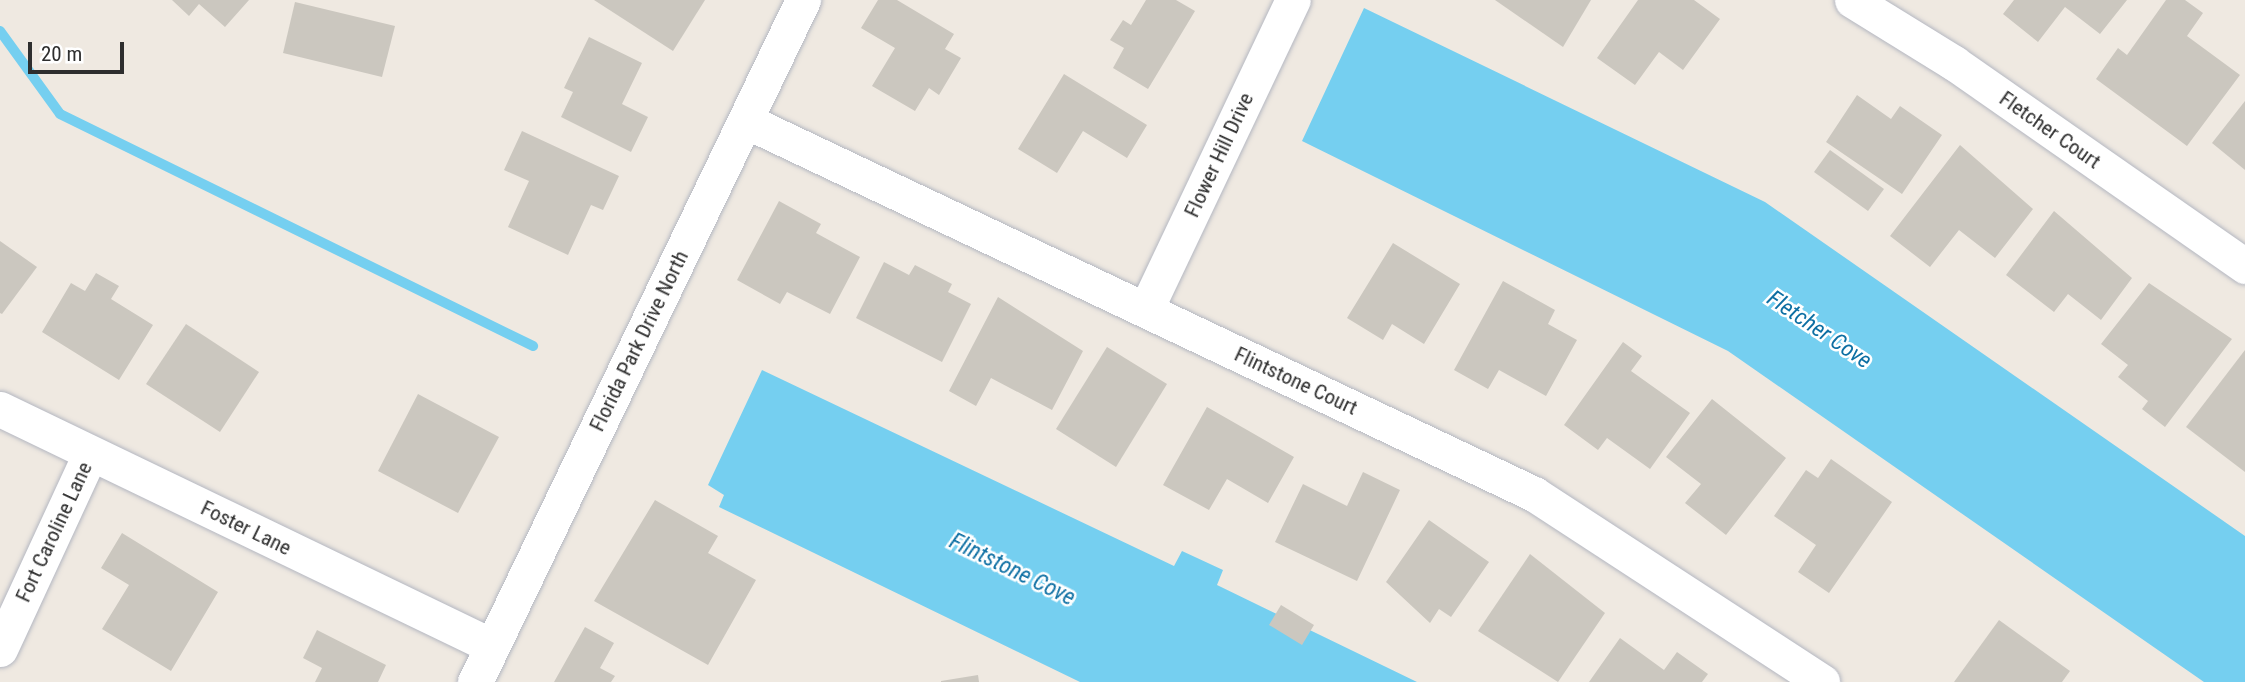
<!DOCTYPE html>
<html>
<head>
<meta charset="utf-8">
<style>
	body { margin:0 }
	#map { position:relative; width:2245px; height:682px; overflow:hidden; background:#efe9e1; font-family:"Roboto Condensed",sans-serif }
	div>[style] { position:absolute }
	.water>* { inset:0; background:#75cff0 }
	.stream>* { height:10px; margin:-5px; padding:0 5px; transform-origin:5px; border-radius:5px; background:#75cff0 }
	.building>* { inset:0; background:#cbc7bf }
	.roads { filter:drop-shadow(0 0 2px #b4b7c1) drop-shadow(0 0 2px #b4b7c1) }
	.minor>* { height:35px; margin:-17.5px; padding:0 17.5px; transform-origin:17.5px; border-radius:17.5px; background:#fff }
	span { translate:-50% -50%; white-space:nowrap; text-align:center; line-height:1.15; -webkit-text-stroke:5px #fff; paint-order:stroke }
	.street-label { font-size:21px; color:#2e2e2e }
	.water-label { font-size:23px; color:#0d6fa3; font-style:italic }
	.scale { position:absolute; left:28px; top:42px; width:96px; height:32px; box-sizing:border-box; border:4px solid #2e2e2e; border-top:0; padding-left:9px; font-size:21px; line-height:24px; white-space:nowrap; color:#2e2e2e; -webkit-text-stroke:5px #fff; paint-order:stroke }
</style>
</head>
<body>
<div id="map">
	<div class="water">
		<div style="clip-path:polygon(1364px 8px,1765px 202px,2245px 536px,2245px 682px,2204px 682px,1728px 351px,1302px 141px)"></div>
		<div style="clip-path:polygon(762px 370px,1174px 566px,1182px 551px,1223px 570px,1217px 585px,1417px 682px,1080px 682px,719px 507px,724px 495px,708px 485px)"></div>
	</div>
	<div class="stream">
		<div style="left:0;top:31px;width:102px;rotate:54.1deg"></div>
		<div style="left:60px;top:114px;width:527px;rotate:26.13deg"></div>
	</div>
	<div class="building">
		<div style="clip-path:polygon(172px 0,249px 0,225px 27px,199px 4px,189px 16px)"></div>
		<div style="clip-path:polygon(594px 0,705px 0,673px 51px)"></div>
		<div style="clip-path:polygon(878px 0,897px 0,954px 34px,945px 49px,961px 58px,939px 95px,929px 88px,915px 111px,872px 86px,895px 48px,861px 28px)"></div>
		<div style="clip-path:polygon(1146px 0,1176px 0,1195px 11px,1148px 89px,1113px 68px,1124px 48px,1110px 40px,1123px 20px,1131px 25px)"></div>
		<div style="clip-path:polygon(1495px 0,1591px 0,1563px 47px)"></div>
		<div style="clip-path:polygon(1638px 0,1694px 0,1720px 19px,1683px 70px,1659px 52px,1635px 85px,1597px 58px)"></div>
		<div style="clip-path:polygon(2014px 0,2127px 0,2100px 34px,2065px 7px,2038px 42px,2003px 14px)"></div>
		<div style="clip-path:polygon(2166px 0,2185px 0,2203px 13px,2187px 36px,2240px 75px,2187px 146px,2096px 79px,2118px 48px,2127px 55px)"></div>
		<div style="clip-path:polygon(295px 2px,395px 26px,382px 77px,283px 53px)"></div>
		<div style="clip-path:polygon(589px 37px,642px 63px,622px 104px,648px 117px,631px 152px,561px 117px,573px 92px,564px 88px)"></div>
		<div style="clip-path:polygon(1064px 74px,1147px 125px,1127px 158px,1083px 131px,1057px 173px,1018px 149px)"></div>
		<div style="clip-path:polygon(1857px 95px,1891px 119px,1900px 106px,1942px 135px,1902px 194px,1826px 142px)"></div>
		<div style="clip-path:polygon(2245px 101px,2245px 170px,2212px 143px)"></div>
		<div style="clip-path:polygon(522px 131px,619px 176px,603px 210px,591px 205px,568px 255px,508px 227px,529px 181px,504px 170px)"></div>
		<div style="clip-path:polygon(1960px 145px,2033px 209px,1995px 258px,1959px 230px,1930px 267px,1890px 236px)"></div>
		<div style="clip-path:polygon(1830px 150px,1884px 189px,1868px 211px,1814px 172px)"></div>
		<div style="clip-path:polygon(779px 201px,821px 224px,816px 233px,860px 257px,830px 314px,787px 292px,780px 304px,737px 280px)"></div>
		<div style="clip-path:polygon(2054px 211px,2132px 278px,2101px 320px,2068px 294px,2054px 312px,2006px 275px)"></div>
		<div style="clip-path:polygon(0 241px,37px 267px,2px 314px,0 313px)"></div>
		<div style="clip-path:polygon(1393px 243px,1460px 284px,1424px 344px,1392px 324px,1383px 340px,1347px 318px)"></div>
		<div style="clip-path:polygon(884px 262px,909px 275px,915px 265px,952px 284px,948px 292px,971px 304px,942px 362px,856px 318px)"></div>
		<div style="clip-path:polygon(96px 273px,119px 286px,111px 299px,153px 325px,119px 380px,42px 332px,71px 283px,85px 291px)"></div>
		<div style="clip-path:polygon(1503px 281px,1555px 310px,1548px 324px,1577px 340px,1546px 396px,1499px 370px,1488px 389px,1454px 370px)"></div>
		<div style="clip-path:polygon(2149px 283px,2232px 339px,2165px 427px,2142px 409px,2148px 401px,2118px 377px,2128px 365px,2101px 344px)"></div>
		<div style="clip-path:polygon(998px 297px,1083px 351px,1052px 410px,991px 378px,976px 406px,949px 391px)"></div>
		<div style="clip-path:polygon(186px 324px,259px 372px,220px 432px,146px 384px)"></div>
		<div style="clip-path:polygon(1623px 342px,1642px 356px,1631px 371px,1690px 413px,1650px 469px,1607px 438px,1598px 450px,1564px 425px)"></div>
		<div style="clip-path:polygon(1107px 347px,1167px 384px,1116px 467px,1056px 429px)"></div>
		<div style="clip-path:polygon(2245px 350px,2245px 472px,2186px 427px)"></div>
		<div style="clip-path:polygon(418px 394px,499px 437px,458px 513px,378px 471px)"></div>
		<div style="clip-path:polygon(1712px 399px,1786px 458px,1726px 535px,1685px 503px,1701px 484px,1666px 457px)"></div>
		<div style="clip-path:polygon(1207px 407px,1294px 457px,1268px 503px,1227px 479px,1209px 510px,1163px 485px)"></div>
		<div style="clip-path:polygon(1831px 459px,1892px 502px,1829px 593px,1798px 572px,1816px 545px,1774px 516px,1806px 470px,1818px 478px)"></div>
		<div style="clip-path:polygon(1363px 472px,1400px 490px,1357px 581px,1275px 542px,1303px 484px,1347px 506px)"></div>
		<div style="clip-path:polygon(655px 500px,718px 536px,708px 553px,756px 580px,708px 665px,594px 601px)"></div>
		<div style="clip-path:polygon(1429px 520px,1489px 562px,1451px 617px,1439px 609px,1430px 623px,1386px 582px)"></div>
		<div style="clip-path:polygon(122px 533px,218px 592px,171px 671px,102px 629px,129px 585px,101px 568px)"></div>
		<div style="clip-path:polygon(1530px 554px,1605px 613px,1558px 682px,1478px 631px)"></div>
		<div style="clip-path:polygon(1281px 605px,1314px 625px,1302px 645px,1269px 625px)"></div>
		<div style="clip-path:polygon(1999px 620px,2070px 671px,2062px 682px,1954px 682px)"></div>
		<div style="clip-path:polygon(585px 627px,614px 643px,600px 668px,615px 676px,611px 682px,554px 682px)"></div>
		<div style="clip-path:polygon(317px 630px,386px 665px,378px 682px,315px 682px,322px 668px,303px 658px)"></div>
		<div style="clip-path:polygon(1620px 638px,1664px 670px,1677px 652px,1708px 674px,1702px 682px,1589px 682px)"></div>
		<div style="clip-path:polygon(978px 675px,979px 682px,941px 682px,941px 681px)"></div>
	</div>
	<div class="roads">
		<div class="minor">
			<div style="left:1852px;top:0;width:120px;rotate:31.7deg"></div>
			<div style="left:1954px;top:63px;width:355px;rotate:34.9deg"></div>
			<div style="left:746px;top:121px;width:872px;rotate:25.33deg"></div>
			<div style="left:1534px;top:494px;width:344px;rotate:33.1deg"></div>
			<div style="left:1146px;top:309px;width:342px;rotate:-64.6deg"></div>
			<div style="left:0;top:409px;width:546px;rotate:25.72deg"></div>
			<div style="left:0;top:649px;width:215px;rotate:-65.2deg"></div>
			<div style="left:475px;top:682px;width:757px;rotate:-64.32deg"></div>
		</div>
	</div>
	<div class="street-label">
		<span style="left:2050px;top:130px;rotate:35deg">Fletcher Court</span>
		<span style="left:1219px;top:155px;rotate:-65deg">Flower Hill Drive</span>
		<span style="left:639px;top:341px;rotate:-64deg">Florida Park Drive North</span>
		<span style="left:1296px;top:381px;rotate:25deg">Flintstone Court</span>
		<span style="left:246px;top:528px;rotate:26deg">Foster Lane</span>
		<span style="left:54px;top:532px;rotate:-65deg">Fort Caroline Lane</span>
	</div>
	<div class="water-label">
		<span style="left:1819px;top:330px;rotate:34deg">Fletcher Cove</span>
		<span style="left:1012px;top:570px;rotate:26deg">Flintstone Cove</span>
	</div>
	<div class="scale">20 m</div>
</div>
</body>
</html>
